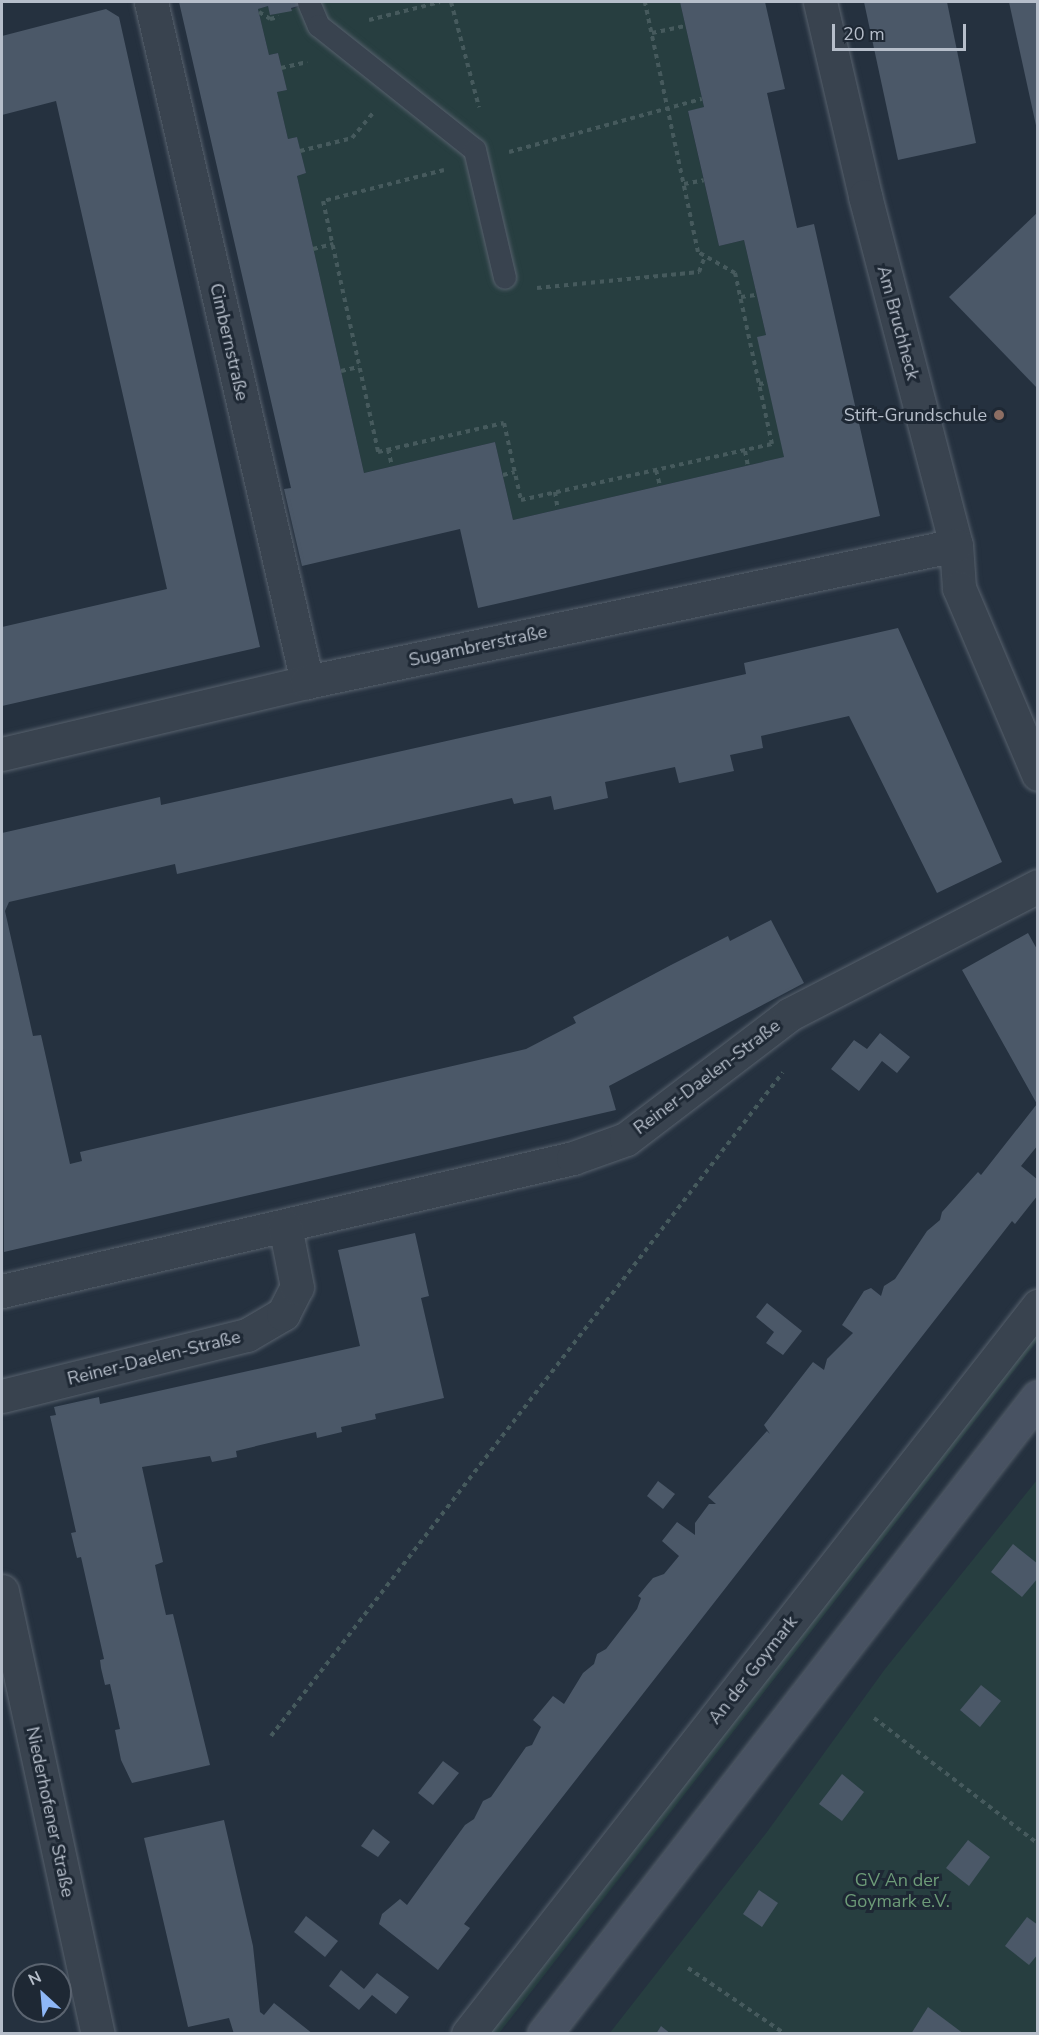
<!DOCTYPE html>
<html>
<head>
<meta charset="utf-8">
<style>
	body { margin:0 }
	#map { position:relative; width:1039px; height:2035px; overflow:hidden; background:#25313f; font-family:"Nunito Sans",sans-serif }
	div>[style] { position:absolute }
	.green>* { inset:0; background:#273e40 }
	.building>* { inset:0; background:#4b5868 }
	.path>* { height:4px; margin-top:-2px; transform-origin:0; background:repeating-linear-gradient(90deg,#465a5d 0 4.5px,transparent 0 9px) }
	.roads { filter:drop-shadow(0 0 2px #57616d) drop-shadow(0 0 2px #57616d) }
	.lane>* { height:22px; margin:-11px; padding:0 11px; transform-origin:11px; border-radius:11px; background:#39434f }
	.street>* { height:33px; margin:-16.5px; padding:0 16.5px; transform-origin:16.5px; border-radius:16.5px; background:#39434f }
	.secondary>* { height:33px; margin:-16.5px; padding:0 16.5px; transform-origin:16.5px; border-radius:16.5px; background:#485262 }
	.dots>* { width:16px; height:16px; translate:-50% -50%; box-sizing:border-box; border:3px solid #1e2834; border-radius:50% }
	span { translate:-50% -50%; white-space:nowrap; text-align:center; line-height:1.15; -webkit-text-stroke:6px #1e2834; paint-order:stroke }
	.street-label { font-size:18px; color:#b6beca }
	.poi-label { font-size:18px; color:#b6beca }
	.right { translate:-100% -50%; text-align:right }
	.park-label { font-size:18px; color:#6d9b78 }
	.frame { position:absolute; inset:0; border:3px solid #b6beca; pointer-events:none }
	.north { position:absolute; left:12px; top:1963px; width:60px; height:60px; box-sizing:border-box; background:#1e2834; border:2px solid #5b6470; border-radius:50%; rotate:334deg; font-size:16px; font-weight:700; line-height:24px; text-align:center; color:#b6beca }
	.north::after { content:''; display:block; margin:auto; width:21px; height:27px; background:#8eb7f7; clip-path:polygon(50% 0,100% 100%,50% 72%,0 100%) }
	.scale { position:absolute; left:832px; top:24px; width:134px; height:27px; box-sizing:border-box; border:3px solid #b6beca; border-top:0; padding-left:8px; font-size:18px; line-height:21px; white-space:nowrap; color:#b6beca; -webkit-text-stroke:4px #1e2834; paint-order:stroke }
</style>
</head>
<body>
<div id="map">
	<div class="green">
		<div style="clip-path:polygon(316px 2px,680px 2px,704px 107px,688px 112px,719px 246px,744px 240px,766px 335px,784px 457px,513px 520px,495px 442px,364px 473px,297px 176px,306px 173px,297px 137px,288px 139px,277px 92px,287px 90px,278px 53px,269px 55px,258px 9px,268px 6px,271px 15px)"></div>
		<div style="clip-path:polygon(1037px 1331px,1037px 1341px,499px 2033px,490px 2034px)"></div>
		<div style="clip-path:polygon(1037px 1480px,1037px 2033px,609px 2034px,767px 1832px,885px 1669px)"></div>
	</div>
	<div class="building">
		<div style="clip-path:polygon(179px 2px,312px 2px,291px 8px,292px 11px,270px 15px,268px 6px,258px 9px,269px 55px,278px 53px,287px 90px,277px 92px,288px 139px,297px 137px,306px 173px,297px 176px,364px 473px,495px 442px,513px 520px,784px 457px,757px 337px,766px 335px,744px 240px,719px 246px,688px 111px,704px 107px,680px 2px,765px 2px,785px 89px,767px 93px,797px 228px,814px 224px,880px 516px,478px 608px,460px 529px,302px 566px,284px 489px,291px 488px)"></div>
		<div style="clip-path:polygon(864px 2px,947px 2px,976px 143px,898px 160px)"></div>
		<div style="clip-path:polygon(1009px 2px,1038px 2px,1038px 130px,1037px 130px)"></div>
		<div style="clip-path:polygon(106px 9px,119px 17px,260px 647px,2px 706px,2px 627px,167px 589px,56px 101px,2px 115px,2px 36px)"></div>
		<div style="clip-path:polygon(1038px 212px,1038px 389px,949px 297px)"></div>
		<div style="clip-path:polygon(898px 628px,1002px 862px,937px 893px,849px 716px,761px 736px,763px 748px,730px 755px,734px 771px,679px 783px,675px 767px,605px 782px,608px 798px,554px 810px,551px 796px,514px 804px,512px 798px,177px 874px,175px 864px,9px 902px,5px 911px,33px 1036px,41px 1035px,70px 1164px,82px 1161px,80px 1152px,526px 1049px,576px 1023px,573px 1017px,671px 965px,728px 936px,730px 941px,771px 920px,804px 983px,609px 1086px,616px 1110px,4px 1252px,2px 833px,160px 797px,161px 805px,746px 674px,744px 663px)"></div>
		<div style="clip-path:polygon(1028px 933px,1038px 951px,1038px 1145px,1021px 1166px,1038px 1180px,1038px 1195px,1015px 1224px,1012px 1221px,493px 1886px,464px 1924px,470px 1928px,438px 1970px,379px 1924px,382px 1914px,400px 1899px,407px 1905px,465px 1825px,474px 1819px,483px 1801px,491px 1797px,526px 1747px,532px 1745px,541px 1727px,533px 1720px,553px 1696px,564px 1704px,583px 1673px,594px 1664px,597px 1654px,606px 1649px,637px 1609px,641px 1598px,638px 1596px,647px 1585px,653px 1578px,664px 1574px,679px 1556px,662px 1541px,677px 1522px,695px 1535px,695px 1523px,709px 1504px,716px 1504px,708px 1497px,767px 1431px,770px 1434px,764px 1425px,813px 1362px,824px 1370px,827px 1359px,853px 1333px,842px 1325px,864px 1291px,871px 1288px,881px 1296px,884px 1286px,895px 1279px,927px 1231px,940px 1220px,942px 1212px,978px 1172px,981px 1175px,1037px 1104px,962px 970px)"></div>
		<div style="clip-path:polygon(880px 1033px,910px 1057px,897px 1073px,882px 1061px,859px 1091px,831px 1069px,854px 1040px,867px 1049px)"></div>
		<div style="clip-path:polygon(415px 1233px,429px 1296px,421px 1298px,444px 1398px,375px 1414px,376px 1419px,341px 1427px,342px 1432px,317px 1438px,316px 1432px,273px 1442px,236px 1451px,237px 1457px,212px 1462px,210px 1456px,142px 1467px,163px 1562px,155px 1565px,160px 1589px,166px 1615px,173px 1614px,210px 1765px,132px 1783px,121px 1760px,115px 1730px,120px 1729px,110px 1684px,105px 1685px,101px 1668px,100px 1660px,104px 1659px,81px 1557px,77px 1558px,71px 1533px,76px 1532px,50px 1416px,56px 1415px,54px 1407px,99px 1397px,100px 1404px,360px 1346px,338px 1250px)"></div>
		<div style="clip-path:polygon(767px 1303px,802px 1331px,783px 1355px,766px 1343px,774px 1332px,756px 1317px)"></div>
		<div style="clip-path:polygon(658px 1481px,675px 1494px,663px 1509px,647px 1496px)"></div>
		<div style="clip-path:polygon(1013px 1544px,1038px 1564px,1038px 1578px,1022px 1597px,991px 1572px)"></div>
		<div style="clip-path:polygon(981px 1685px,1001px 1701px,980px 1727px,960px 1710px)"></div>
		<div style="clip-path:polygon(443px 1761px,459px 1773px,433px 1805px,418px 1793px)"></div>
		<div style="clip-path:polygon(842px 1774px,864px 1792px,842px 1821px,819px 1804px)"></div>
		<div style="clip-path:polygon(224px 1820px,253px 1946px,260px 2012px,264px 2015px,274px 2003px,313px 2034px,234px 2034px,229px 2018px,188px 2027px,144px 1838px)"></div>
		<div style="clip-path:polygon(373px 1829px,390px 1842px,378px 1857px,361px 1846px)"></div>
		<div style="clip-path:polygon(968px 1840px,990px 1857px,969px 1886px,946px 1868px)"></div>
		<div style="clip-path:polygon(759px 1890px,778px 1903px,762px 1927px,743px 1914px)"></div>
		<div style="clip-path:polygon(306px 1916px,338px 1941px,325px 1957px,294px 1932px)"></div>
		<div style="clip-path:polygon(1027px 1917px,1038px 1925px,1038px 1954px,1029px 1965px,1005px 1946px)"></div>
		<div style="clip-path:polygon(341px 1970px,364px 1989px,377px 1973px,409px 1997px,396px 2014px,372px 1995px,359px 2010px,329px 1986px)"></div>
		<div style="clip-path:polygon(928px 2007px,964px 2034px,911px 2034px)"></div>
		<div style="clip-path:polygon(661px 2026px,671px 2034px,656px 2034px)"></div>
	</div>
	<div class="path">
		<div style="left:451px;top:2px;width:109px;rotate:75.1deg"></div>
		<div style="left:259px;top:12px;width:13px;rotate:32deg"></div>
		<div style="left:270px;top:19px;width:9px;rotate:-13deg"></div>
		<div style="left:369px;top:20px;width:73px;rotate:-14.2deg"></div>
		<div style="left:652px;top:33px;width:35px;rotate:-12deg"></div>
		<div style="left:281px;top:68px;width:27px;rotate:-13deg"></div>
		<div style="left:300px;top:151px;width:54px;rotate:-14deg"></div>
		<div style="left:352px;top:138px;width:33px;rotate:-50deg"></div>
		<div style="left:509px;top:152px;width:200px;rotate:-15.4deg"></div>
		<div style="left:444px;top:170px;width:125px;rotate:165.6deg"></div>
		<div style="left:323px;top:201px;width:257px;rotate:77.6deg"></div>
		<div style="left:378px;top:452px;width:129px;rotate:-13deg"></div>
		<div style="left:504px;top:423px;width:79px;rotate:77.6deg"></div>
		<div style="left:521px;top:500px;width:257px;rotate:-12.6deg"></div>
		<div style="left:772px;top:444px;width:175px;rotate:-102.2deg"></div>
		<div style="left:735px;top:273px;width:43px;rotate:-150.4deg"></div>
		<div style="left:698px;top:252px;width:256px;rotate:-102deg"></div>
		<div style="left:684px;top:184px;width:20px;rotate:-11deg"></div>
		<div style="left:313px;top:249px;width:21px;rotate:-14deg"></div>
		<div style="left:537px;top:288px;width:163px;rotate:-5.6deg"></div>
		<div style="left:699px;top:272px;width:17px;rotate:-69deg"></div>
		<div style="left:741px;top:297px;width:15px;rotate:-8deg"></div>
		<div style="left:341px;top:371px;width:18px;rotate:-13deg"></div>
		<div style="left:759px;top:384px;width:8px;rotate:-7deg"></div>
		<div style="left:388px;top:449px;width:17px;rotate:77deg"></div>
		<div style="left:745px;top:451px;width:15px;rotate:79deg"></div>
		<div style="left:656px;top:470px;width:16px;rotate:76deg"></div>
		<div style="left:503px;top:475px;width:12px;rotate:-14deg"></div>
		<div style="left:555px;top:492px;width:18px;rotate:81deg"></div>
		<div style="left:874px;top:1718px;width:207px;rotate:37.5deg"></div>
		<div style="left:271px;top:1736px;width:838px;rotate:-52.36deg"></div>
		<div style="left:688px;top:1968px;width:117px;rotate:34.2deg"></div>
	</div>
	<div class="roads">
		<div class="lane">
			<div style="left:309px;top:3px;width:25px;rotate:67deg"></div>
			<div style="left:319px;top:26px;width:199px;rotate:38.5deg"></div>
			<div style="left:475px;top:150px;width:131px;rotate:76.8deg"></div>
		</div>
		<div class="street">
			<div style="left:151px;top:2px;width:698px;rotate:77.08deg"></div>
			<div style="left:820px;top:2px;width:199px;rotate:76.9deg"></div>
			<div style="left:865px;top:196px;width:361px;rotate:75.4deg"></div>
			<div style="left:956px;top:545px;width:43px;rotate:86deg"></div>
			<div style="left:959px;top:588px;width:202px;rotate:67deg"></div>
			<div style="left:2px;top:754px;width:313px;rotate:-13.3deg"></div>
			<div style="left:307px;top:682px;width:663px;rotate:-11.92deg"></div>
			<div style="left:2px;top:1291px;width:586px;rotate:-13.11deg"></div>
			<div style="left:573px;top:1158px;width:56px;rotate:-19.7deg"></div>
			<div style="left:626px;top:1139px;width:206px;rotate:-37.3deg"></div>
			<div style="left:790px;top:1014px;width:279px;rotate:-27.3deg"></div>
			<div style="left:2px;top:1396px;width:252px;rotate:-14deg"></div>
			<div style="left:247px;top:1335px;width:42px;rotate:-30.3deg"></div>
			<div style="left:283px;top:1314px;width:30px;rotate:-63deg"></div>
			<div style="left:297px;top:1287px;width:62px;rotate:-101.1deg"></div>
			<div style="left:2px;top:1591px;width:453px;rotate:77.8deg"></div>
			<div style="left:468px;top:2034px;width:925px;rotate:-51.94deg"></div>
		</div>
		<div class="secondary">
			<div style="left:544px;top:2034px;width:806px;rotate:-52.21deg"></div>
		</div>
	</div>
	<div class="dots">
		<div style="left:999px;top:415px;background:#8d6e63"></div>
	</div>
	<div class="street-label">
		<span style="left:898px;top:323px;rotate:75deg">Am Bruchheck</span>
		<span style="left:229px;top:342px;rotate:77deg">Cimbernstraße</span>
		<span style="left:478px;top:646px;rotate:-12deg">Sugambrerstraße</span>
		<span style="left:707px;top:1077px;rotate:-37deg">Reiner-Daelen-Straße</span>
		<span style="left:154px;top:1358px;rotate:-14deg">Reiner-Daelen-Straße</span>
		<span style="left:753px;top:1670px;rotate:-52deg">An der Goymark</span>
		<span style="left:50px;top:1812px;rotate:78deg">Niederhofener Straße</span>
	</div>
	<div class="poi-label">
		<span class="right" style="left:987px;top:415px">Stift-Grundschule</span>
	</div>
	<div class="park-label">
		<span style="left:897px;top:1891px">GV An der<br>Goymark e.V.</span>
	</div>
	<div class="frame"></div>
	<div class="north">N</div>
	<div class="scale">20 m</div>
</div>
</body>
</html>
